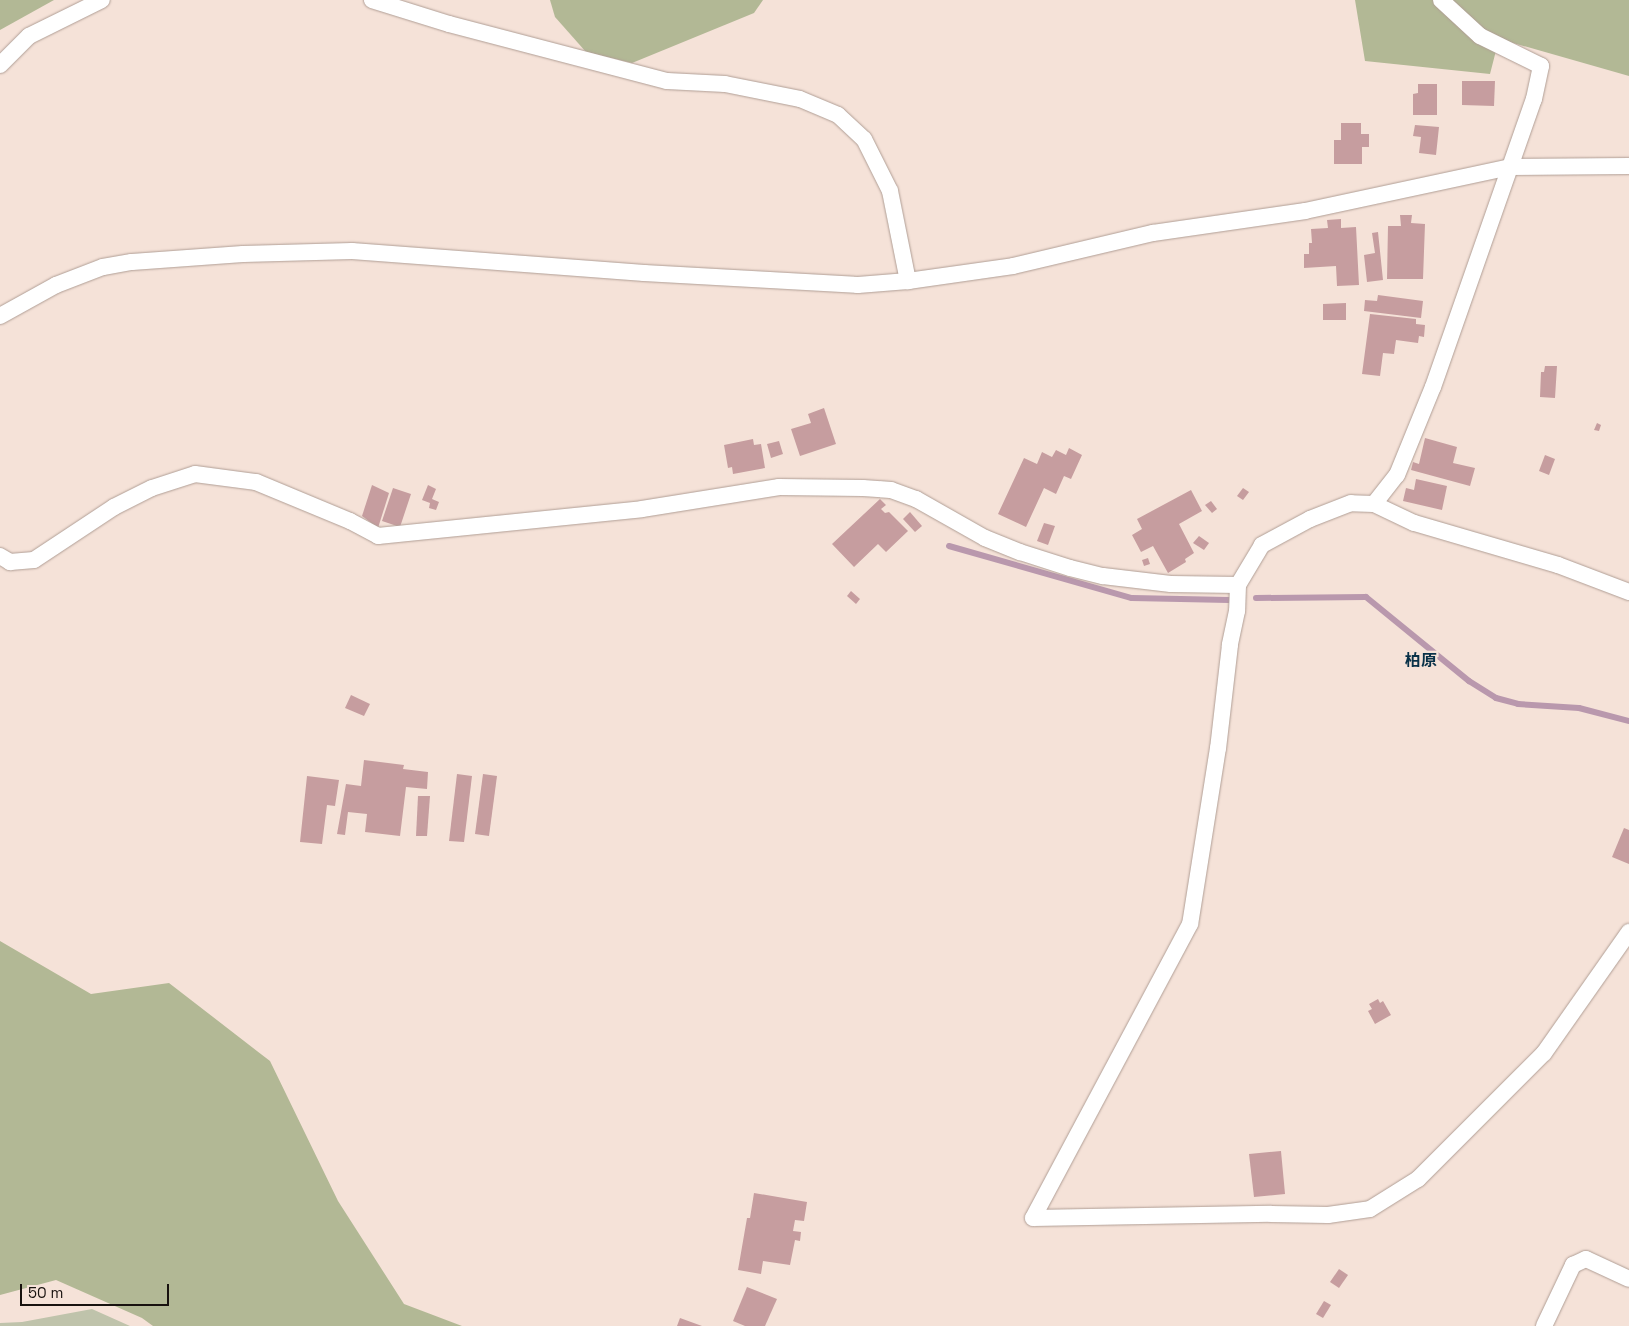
<!DOCTYPE html>
<html>
<head>
<meta charset="utf-8">
<style>
	body { margin:0 }
	#map { position:relative; width:1629px; height:1326px; overflow:hidden; background:#f5e2d8; font-family:"Space Grotesk","Noto Sans JP",sans-serif }
	div>[style] { position:absolute }
	.green>* { inset:0; background:#bfc3ab }
	.forest>* { inset:0; background:#b2b895 }
	.stream>* { height:6px; margin:-3px; padding:0 3px; transform-origin:3px; border-radius:3px; background:#b998ad }
	.building>* { inset:0; background:#c69d9f }
	.roads { filter:drop-shadow(0 0 1px #b09e95) drop-shadow(0 0 1px #b09e95) }
	.minor>* { height:16px; margin:-8px; padding:0 8px; transform-origin:8px; border-radius:8px; background:#fff }
	span { translate:-50% -50%; white-space:nowrap; text-align:center; line-height:1.15; -webkit-text-stroke:4.5px #f5e2d8; paint-order:stroke }
	.neighbourhood-label { font-size:16px; color:#083148; font-weight:700 }
	.scale { position:absolute; left:20px; top:1284px; width:149px; height:22px; box-sizing:border-box; border:2px solid #18120f; border-top:0; padding-left:6px; font-size:15px; line-height:18px; white-space:nowrap; color:#18120f; -webkit-text-stroke:4px #f5e2d8; paint-order:stroke }
</style>
</head>
<body>
<div id="map">
	<div class="green">
		<div style="clip-path:polygon(92px 1309px,130px 1326px,0 1326px,0 1323px,22px 1322px)"></div>
	</div>
	<div class="forest">
		<div style="clip-path:polygon(0 0,54px 0,0 30px)"></div>
		<div style="clip-path:polygon(550px 0,763px 0,754px 13px,632px 63px,586px 52px,555px 17px)"></div>
		<div style="clip-path:polygon(1355px 0,1629px 0,1629px 76px,1499px 39px,1490px 74px,1365px 61px)"></div>
		<div style="clip-path:polygon(0 941px,91px 994px,169px 983px,270px 1061px,338px 1201px,404px 1304px,462px 1326px,153px 1326px,142px 1318px,56px 1280px,0 1295px)"></div>
	</div>
	<div class="stream">
		<div style="left:949px;top:546px;width:190px;rotate:15.9deg"></div>
		<div style="left:1132px;top:598px;width:97px;rotate:1.2deg"></div>
		<div style="left:1256px;top:598px;width:110px;rotate:-0.5deg"></div>
		<div style="left:1366px;top:597px;width:133px;rotate:39.2deg"></div>
		<div style="left:1469px;top:681px;width:32px;rotate:32deg"></div>
		<div style="left:1496px;top:698px;width:23px;rotate:15deg"></div>
		<div style="left:1518px;top:704px;width:61px;rotate:3.8deg"></div>
		<div style="left:1579px;top:708px;width:52px;rotate:14.6deg"></div>
	</div>
	<div class="building">
		<div style="clip-path:polygon(1462px 81px,1495px 81px,1494px 106px,1462px 105px)"></div>
		<div style="clip-path:polygon(1418px 84px,1437px 84px,1437px 115px,1413px 115px,1413px 94px,1418px 93px)"></div>
		<div style="clip-path:polygon(1341px 123px,1361px 123px,1361px 134px,1369px 134px,1369px 147px,1362px 147px,1362px 164px,1334px 164px,1334px 140px,1341px 140px)"></div>
		<div style="clip-path:polygon(1415px 125px,1439px 127px,1436px 155px,1419px 153px,1421px 137px,1413px 136px)"></div>
		<div style="clip-path:polygon(1400px 215px,1412px 215px,1411px 223px,1425px 224px,1423px 279px,1387px 279px,1388px 226px,1401px 226px)"></div>
		<div style="clip-path:polygon(1341px 219px,1341px 228px,1356px 227px,1359px 285px,1337px 286px,1336px 266px,1304px 268px,1304px 254px,1309px 254px,1309px 243px,1312px 243px,1311px 229px,1328px 228px,1327px 220px)"></div>
		<div style="clip-path:polygon(1378px 232px,1383px 280px,1367px 282px,1364px 255px,1375px 253px,1372px 233px)"></div>
		<div style="clip-path:polygon(1378px 295px,1423px 301px,1421px 318px,1364px 311px,1365px 300px,1377px 301px)"></div>
		<div style="clip-path:polygon(1346px 303px,1346px 320px,1323px 320px,1323px 304px)"></div>
		<div style="clip-path:polygon(1370px 314px,1416px 319px,1416px 324px,1425px 325px,1424px 337px,1419px 336px,1418px 343px,1396px 340px,1394px 354px,1383px 353px,1380px 376px,1362px 374px)"></div>
		<div style="clip-path:polygon(1545px 366px,1557px 366px,1555px 398px,1540px 397px,1541px 372px,1544px 372px)"></div>
		<div style="clip-path:polygon(824px 408px,836px 444px,800px 456px,791px 429px,811px 423px,808px 414px)"></div>
		<div style="clip-path:polygon(1597px 423px,1601px 425px,1599px 431px,1594px 430px)"></div>
		<div style="clip-path:polygon(1425px 438px,1457px 447px,1453px 463px,1475px 468px,1470px 486px,1411px 470px,1413px 462px,1419px 464px)"></div>
		<div style="clip-path:polygon(753px 439px,754px 445px,761px 444px,765px 468px,733px 474px,732px 467px,728px 468px,724px 445px)"></div>
		<div style="clip-path:polygon(779px 441px,783px 454px,771px 458px,767px 444px)"></div>
		<div style="clip-path:polygon(1069px 448px,1082px 455px,1071px 479px,1064px 476px,1056px 494px,1044px 488px,1026px 527px,998px 514px,1024px 458px,1037px 464px,1042px 452px,1052px 457px,1056px 450px,1066px 455px)"></div>
		<div style="clip-path:polygon(1545px 455px,1555px 459px,1549px 475px,1539px 471px)"></div>
		<div style="clip-path:polygon(1416px 479px,1447px 486px,1442px 510px,1403px 501px,1406px 488px,1414px 490px)"></div>
		<div style="clip-path:polygon(372px 485px,389px 493px,378px 528px,362px 516px)"></div>
		<div style="clip-path:polygon(428px 485px,436px 489px,432px 499px,439px 502px,436px 510px,429px 508px,430px 503px,422px 500px)"></div>
		<div style="clip-path:polygon(393px 488px,411px 494px,400px 527px,382px 521px)"></div>
		<div style="clip-path:polygon(1243px 488px,1249px 492px,1243px 500px,1237px 496px)"></div>
		<div style="clip-path:polygon(1191px 490px,1202px 511px,1179px 524px,1194px 553px,1185px 559px,1186px 562px,1168px 573px,1153px 546px,1141px 552px,1132px 535px,1142px 529px,1137px 519px)"></div>
		<div style="clip-path:polygon(880px 499px,886px 505px,881px 509px,885px 513px,889px 512px,908px 531px,886px 552px,878px 544px,854px 567px,832px 544px)"></div>
		<div style="clip-path:polygon(1211px 501px,1217px 509px,1212px 513px,1205px 505px)"></div>
		<div style="clip-path:polygon(910px 512px,922px 526px,915px 532px,903px 519px)"></div>
		<div style="clip-path:polygon(1044px 523px,1055px 526px,1048px 545px,1037px 541px)"></div>
		<div style="clip-path:polygon(1199px 536px,1209px 543px,1204px 550px,1193px 543px)"></div>
		<div style="clip-path:polygon(1148px 558px,1150px 564px,1144px 566px,1142px 560px)"></div>
		<div style="clip-path:polygon(851px 591px,860px 599px,856px 604px,847px 596px)"></div>
		<div style="clip-path:polygon(351px 695px,370px 704px,364px 716px,345px 708px)"></div>
		<div style="clip-path:polygon(364px 760px,404px 765px,403px 769px,428px 772px,427px 789px,406px 787px,400px 836px,365px 832px,367px 814px,348px 812px,345px 835px,337px 834px,346px 784px,361px 786px)"></div>
		<div style="clip-path:polygon(457px 774px,472px 776px,464px 842px,449px 841px)"></div>
		<div style="clip-path:polygon(483px 774px,497px 776px,489px 836px,475px 834px)"></div>
		<div style="clip-path:polygon(307px 776px,339px 780px,335px 806px,327px 805px,322px 844px,300px 842px)"></div>
		<div style="clip-path:polygon(418px 796px,430px 796px,427px 836px,416px 836px)"></div>
		<div style="clip-path:polygon(1624px 828px,1629px 830px,1629px 864px,1612px 857px)"></div>
		<div style="clip-path:polygon(1378px 999px,1380px 1003px,1383px 1001px,1391px 1015px,1375px 1024px,1368px 1011px,1372px 1009px,1369px 1004px)"></div>
		<div style="clip-path:polygon(1281px 1151px,1285px 1194px,1254px 1197px,1249px 1154px)"></div>
		<div style="clip-path:polygon(754px 1193px,807px 1202px,804px 1221px,795px 1220px,793px 1231px,801px 1232px,800px 1241px,795px 1240px,790px 1265px,763px 1261px,761px 1274px,738px 1270px,747px 1218px,750px 1218px)"></div>
		<div style="clip-path:polygon(1339px 1269px,1348px 1275px,1339px 1288px,1330px 1282px)"></div>
		<div style="clip-path:polygon(747px 1287px,777px 1299px,765px 1326px,745px 1326px,733px 1321px)"></div>
		<div style="clip-path:polygon(1324px 1301px,1331px 1305px,1323px 1318px,1316px 1314px)"></div>
		<div style="clip-path:polygon(680px 1318px,702px 1326px,677px 1326px)"></div>
	</div>
	<div class="roads">
		<div class="minor">
			<div style="left:372px;top:0;width:81px;rotate:17.3deg"></div>
			<div style="left:449px;top:24px;width:225px;rotate:14.7deg"></div>
			<div style="left:667px;top:81px;width:58px;rotate:3deg"></div>
			<div style="left:725px;top:84px;width:76px;rotate:11.3deg"></div>
			<div style="left:800px;top:99px;width:41px;rotate:22.8deg"></div>
			<div style="left:838px;top:115px;width:35px;rotate:43deg"></div>
			<div style="left:864px;top:139px;width:58px;rotate:63.4deg"></div>
			<div style="left:890px;top:191px;width:92px;rotate:78.7deg"></div>
			<div style="left:0;top:65px;width:41px;rotate:-45deg"></div>
			<div style="left:29px;top:36px;width:81px;rotate:-26.3deg"></div>
			<div style="left:0;top:316px;width:64px;rotate:-29deg"></div>
			<div style="left:56px;top:285px;width:50px;rotate:-21deg"></div>
			<div style="left:103px;top:267px;width:29px;rotate:-10deg"></div>
			<div style="left:132px;top:262px;width:111px;rotate:-4.1deg"></div>
			<div style="left:243px;top:254px;width:109px;rotate:-1.6deg"></div>
			<div style="left:352px;top:251px;width:293px;rotate:4.3deg"></div>
			<div style="left:644px;top:273px;width:214px;rotate:3.2deg"></div>
			<div style="left:858px;top:285px;width:50px;rotate:-4.6deg"></div>
			<div style="left:908px;top:281px;width:106px;rotate:-8.1deg"></div>
			<div style="left:1013px;top:266px;width:144px;rotate:-13.3deg"></div>
			<div style="left:1153px;top:233px;width:154px;rotate:-8.2deg"></div>
			<div style="left:1305px;top:211px;width:210px;rotate:-12.1deg"></div>
			<div style="left:1510px;top:167px;width:119px;rotate:-0.5deg"></div>
			<div style="left:1374px;top:504px;width:37px;rotate:-52deg"></div>
			<div style="left:1397px;top:475px;width:95px;rotate:-67.8deg"></div>
			<div style="left:1433px;top:387px;width:305px;rotate:-70.7deg"></div>
			<div style="left:1534px;top:99px;width:34px;rotate:-78deg"></div>
			<div style="left:1541px;top:66px;width:68px;rotate:-153.8deg"></div>
			<div style="left:1480px;top:36px;width:53px;rotate:-137.3deg"></div>
			<div style="left:0;top:556px;width:12px;rotate:31deg"></div>
			<div style="left:10px;top:562px;width:24px;rotate:-5deg"></div>
			<div style="left:34px;top:560px;width:96px;rotate:-33.5deg"></div>
			<div style="left:114px;top:507px;width:42px;rotate:-26.6deg"></div>
			<div style="left:152px;top:488px;width:45px;rotate:-18deg"></div>
			<div style="left:195px;top:474px;width:62px;rotate:7.5deg"></div>
			<div style="left:256px;top:482px;width:102px;rotate:22.5deg"></div>
			<div style="left:350px;top:521px;width:32px;rotate:28deg"></div>
			<div style="left:378px;top:536px;width:265px;rotate:-5.8deg"></div>
			<div style="left:642px;top:509px;width:139px;rotate:-9.1deg"></div>
			<div style="left:779px;top:487px;width:84px;rotate:0.7deg"></div>
			<div style="left:863px;top:488px;width:28px;rotate:4deg"></div>
			<div style="left:891px;top:490px;width:27px;rotate:20deg"></div>
			<div style="left:916px;top:499px;width:79px;rotate:29.5deg"></div>
			<div style="left:985px;top:538px;width:38px;rotate:22deg"></div>
			<div style="left:1020px;top:552px;width:52px;rotate:17.7deg"></div>
			<div style="left:1070px;top:568px;width:34px;rotate:14deg"></div>
			<div style="left:1103px;top:576px;width:68px;rotate:6.7deg"></div>
			<div style="left:1171px;top:584px;width:67px;rotate:0.9deg"></div>
			<div style="left:1629px;top:592px;width:76px;rotate:-159.2deg"></div>
			<div style="left:1558px;top:565px;width:150px;rotate:-163.7deg"></div>
			<div style="left:1414px;top:523px;width:44px;rotate:-154.6deg"></div>
			<div style="left:1374px;top:504px;width:23px;rotate:-178deg"></div>
			<div style="left:1351px;top:503px;width:44px;rotate:158.7deg"></div>
			<div style="left:1310px;top:519px;width:55px;rotate:151.6deg"></div>
			<div style="left:1262px;top:545px;width:47px;rotate:121deg"></div>
			<div style="left:1238px;top:585px;width:26px;rotate:92deg"></div>
			<div style="left:1237px;top:611px;width:35px;rotate:102deg"></div>
			<div style="left:1230px;top:645px;width:104px;rotate:96.6deg"></div>
			<div style="left:1218px;top:748px;width:178px;rotate:99deg"></div>
			<div style="left:1190px;top:924px;width:333px;rotate:118.1deg"></div>
			<div style="left:1033px;top:1218px;width:238px;rotate:-1deg"></div>
			<div style="left:1271px;top:1214px;width:57px;rotate:1deg"></div>
			<div style="left:1328px;top:1215px;width:42px;rotate:-8.1deg"></div>
			<div style="left:1370px;top:1209px;width:57px;rotate:-32deg"></div>
			<div style="left:1418px;top:1179px;width:178px;rotate:-45deg"></div>
			<div style="left:1544px;top:1053px;width:148px;rotate:-54.9deg"></div>
			<div style="left:1544px;top:1326px;width:68px;rotate:-64.6deg"></div>
			<div style="left:1573px;top:1265px;width:14px;rotate:-25deg"></div>
			<div style="left:1586px;top:1259px;width:47px;rotate:24.9deg"></div>
		</div>
	</div>
	<div class="neighbourhood-label">
		<span style="left:1421px;top:661px">柏原</span>
	</div>
	<div class="scale">50 m</div>
</div>
</body>
</html>
